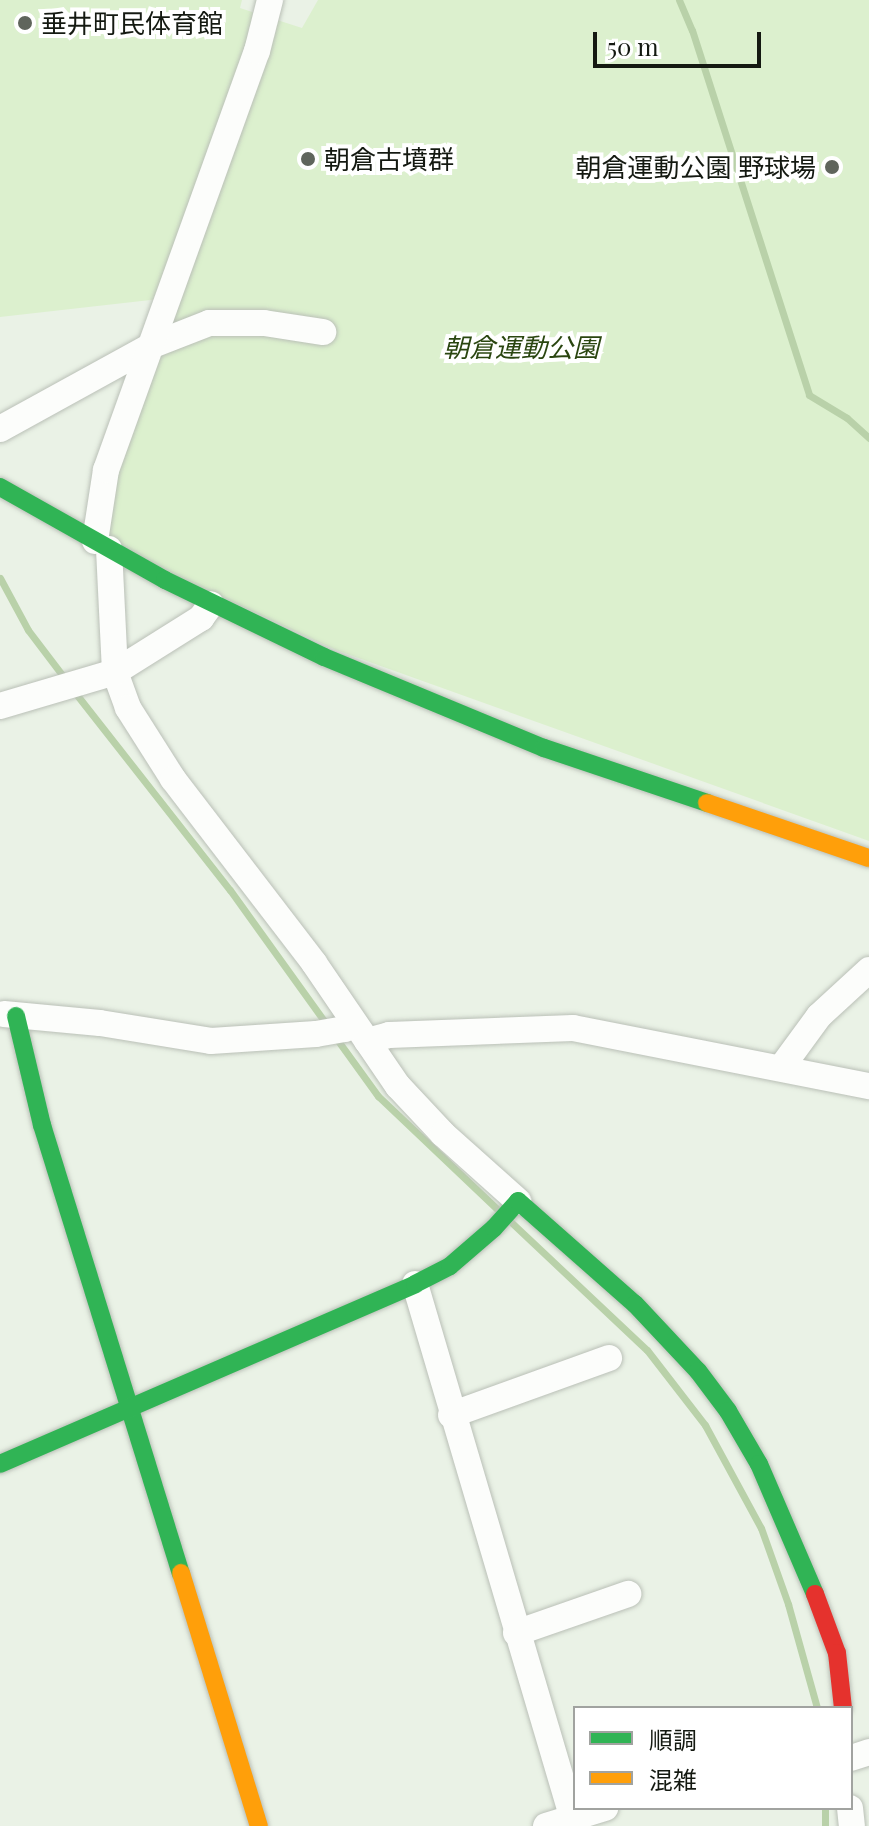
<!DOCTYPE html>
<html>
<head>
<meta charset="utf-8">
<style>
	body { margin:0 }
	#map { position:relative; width:869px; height:1826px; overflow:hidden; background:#eaf2e6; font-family:"Playfair Display","Noto Sans JP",serif }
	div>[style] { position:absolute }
	.green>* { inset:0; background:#dcf0ce }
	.stream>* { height:7px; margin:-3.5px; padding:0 3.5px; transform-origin:3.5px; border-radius:3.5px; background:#b9d1a9 }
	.roads { filter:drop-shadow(0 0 2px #bac0b7) drop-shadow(0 0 2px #bac0b7) }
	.street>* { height:26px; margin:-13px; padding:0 13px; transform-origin:13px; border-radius:13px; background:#fcfdfb }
	.fast>* { height:18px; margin:-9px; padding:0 9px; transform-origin:9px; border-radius:9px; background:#30b455 }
	.slow>* { height:18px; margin:-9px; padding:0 9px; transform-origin:9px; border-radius:9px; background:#ff9f0a }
	.jam>* { height:18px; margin:-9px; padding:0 9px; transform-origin:9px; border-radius:9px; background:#e5322d }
	.dots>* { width:22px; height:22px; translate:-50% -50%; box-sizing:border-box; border:4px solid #fff; border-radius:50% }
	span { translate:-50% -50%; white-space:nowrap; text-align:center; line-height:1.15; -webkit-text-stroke:8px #fff; paint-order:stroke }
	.poi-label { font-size:26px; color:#141911 }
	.left { translate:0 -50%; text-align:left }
	.right { translate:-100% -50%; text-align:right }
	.park-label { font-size:26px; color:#2a4610; font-style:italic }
	.legend { position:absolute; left:573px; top:1706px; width:280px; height:104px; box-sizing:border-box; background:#fff; border:2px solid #a1a3a0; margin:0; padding:10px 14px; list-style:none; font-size:24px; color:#141911 }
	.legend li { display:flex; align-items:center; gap:16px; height:40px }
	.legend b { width:40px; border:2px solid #a1a3a0 }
	.scale { position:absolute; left:593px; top:32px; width:168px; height:36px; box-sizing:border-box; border:4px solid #141911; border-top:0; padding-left:10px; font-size:24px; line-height:28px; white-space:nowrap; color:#141911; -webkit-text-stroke:6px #fff; paint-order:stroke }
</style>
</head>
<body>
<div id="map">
	<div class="green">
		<div style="clip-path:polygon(0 0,242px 0,240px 8px,302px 28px,318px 0,869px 0,869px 841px,336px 650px,109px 545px,101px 502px,177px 297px,0 317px)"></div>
	</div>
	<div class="stream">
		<div style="left:679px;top:0;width:33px;rotate:67deg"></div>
		<div style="left:692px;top:30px;width:383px;rotate:72.2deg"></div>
		<div style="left:809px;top:395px;width:44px;rotate:31.2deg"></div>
		<div style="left:847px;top:418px;width:30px;rotate:42deg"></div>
		<div style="left:0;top:578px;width:59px;rotate:61.7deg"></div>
		<div style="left:28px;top:630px;width:63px;rotate:52.8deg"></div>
		<div style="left:73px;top:690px;width:254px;rotate:51.9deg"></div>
		<div style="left:230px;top:890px;width:166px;rotate:54.3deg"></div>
		<div style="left:336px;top:1038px;width:72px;rotate:54.1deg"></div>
		<div style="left:378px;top:1096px;width:164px;rotate:43.5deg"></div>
		<div style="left:512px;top:1223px;width:185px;rotate:43.3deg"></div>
		<div style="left:647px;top:1350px;width:95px;rotate:52.3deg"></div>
		<div style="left:705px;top:1425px;width:117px;rotate:61.5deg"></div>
		<div style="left:761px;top:1528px;width:81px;rotate:70.4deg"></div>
		<div style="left:788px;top:1604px;width:108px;rotate:74.4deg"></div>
		<div style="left:825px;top:1808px;width:18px;rotate:90deg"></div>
	</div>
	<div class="roads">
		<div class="street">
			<div style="left:0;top:429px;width:175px;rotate:-28.8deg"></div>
			<div style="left:153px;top:345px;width:60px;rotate:-21.4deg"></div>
			<div style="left:209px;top:323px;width:55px"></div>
			<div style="left:264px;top:323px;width:60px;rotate:8.7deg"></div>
			<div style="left:95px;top:541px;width:72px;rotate:-81.2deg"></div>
			<div style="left:106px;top:470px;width:445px;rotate:-70.2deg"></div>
			<div style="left:257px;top:51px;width:53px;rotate:-75.7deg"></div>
			<div style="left:109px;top:549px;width:123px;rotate:87.2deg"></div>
			<div style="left:115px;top:672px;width:38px;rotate:70deg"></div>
			<div style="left:128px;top:708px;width:84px;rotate:57.6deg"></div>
			<div style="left:173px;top:779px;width:232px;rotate:52.5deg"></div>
			<div style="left:314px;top:963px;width:149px;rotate:55.7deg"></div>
			<div style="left:398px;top:1086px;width:66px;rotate:46.8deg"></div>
			<div style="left:443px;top:1134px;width:101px;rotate:41.8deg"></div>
			<div style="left:0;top:706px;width:120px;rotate:-16.5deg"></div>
			<div style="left:115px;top:672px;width:102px;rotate:-32.1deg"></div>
			<div style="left:201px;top:618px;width:17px;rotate:-54deg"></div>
			<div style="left:4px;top:1014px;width:96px;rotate:5.4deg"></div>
			<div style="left:100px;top:1023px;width:112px;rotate:9.2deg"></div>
			<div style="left:211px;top:1041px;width:105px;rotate:-3.8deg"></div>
			<div style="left:316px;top:1034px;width:29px;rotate:-10deg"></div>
			<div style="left:345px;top:1029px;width:11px;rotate:-41deg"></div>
			<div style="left:367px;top:1041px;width:23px;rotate:-15deg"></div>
			<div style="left:389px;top:1035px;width:184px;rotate:-2.2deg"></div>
			<div style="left:573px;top:1028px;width:302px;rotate:11.1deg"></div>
			<div style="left:781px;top:1068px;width:64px;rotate:-53.8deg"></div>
			<div style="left:819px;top:1016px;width:68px;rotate:-42.6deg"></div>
			<div style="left:415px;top:1284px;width:565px;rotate:73.55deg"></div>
			<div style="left:451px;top:1415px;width:168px;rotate:-19.8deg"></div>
			<div style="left:516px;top:1633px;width:119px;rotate:-19.2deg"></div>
			<div style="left:851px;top:1758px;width:19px;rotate:-18deg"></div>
			<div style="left:850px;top:1808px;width:18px;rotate:84deg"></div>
			<div style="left:546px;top:1826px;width:62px;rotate:-17deg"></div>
		</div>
		<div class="fast">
			<div style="left:0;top:487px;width:189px;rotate:29.4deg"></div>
			<div style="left:165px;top:580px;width:177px;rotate:25.8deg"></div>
			<div style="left:324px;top:657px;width:238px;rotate:22.5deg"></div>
			<div style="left:544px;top:748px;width:172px;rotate:18.6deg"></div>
			<div style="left:16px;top:1016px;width:112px;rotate:76.6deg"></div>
			<div style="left:42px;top:1125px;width:469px;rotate:72.8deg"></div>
			<div style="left:0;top:1464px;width:452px;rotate:-23.4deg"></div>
			<div style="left:415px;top:1284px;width:39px;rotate:-27deg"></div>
			<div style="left:450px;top:1266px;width:58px;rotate:-40.8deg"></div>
			<div style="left:494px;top:1228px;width:36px;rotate:-48deg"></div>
			<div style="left:518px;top:1201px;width:156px;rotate:41.4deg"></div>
			<div style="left:635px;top:1304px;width:92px;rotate:46.8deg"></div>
			<div style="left:698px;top:1371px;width:50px;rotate:53.1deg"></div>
			<div style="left:728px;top:1411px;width:61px;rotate:59.7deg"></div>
			<div style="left:759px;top:1464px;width:142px;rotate:66.7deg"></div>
		</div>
		<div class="slow">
			<div style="left:707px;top:803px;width:171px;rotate:18.8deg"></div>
			<div style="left:181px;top:1573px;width:265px;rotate:72.9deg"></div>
		</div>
		<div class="jam">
			<div style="left:815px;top:1594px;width:63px;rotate:69.6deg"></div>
			<div style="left:837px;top:1653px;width:55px;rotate:83.8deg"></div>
		</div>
	</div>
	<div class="dots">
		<div style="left:25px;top:23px;background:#5f655c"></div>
		<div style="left:308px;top:159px;background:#5f655c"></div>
		<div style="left:832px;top:167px;background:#5f655c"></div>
	</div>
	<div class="poi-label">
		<span class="left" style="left:41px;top:23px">垂井町民体育館</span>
		<span class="left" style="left:324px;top:159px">朝倉古墳群</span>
		<span class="right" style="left:816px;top:167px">朝倉運動公園 野球場</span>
	</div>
	<div class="park-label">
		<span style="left:521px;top:347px">朝倉運動公園</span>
	</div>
	<ul class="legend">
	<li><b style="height:10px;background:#30b455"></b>順調</li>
	<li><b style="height:10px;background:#ff9f0a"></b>混雑</li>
	</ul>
	<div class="scale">50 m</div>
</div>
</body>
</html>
